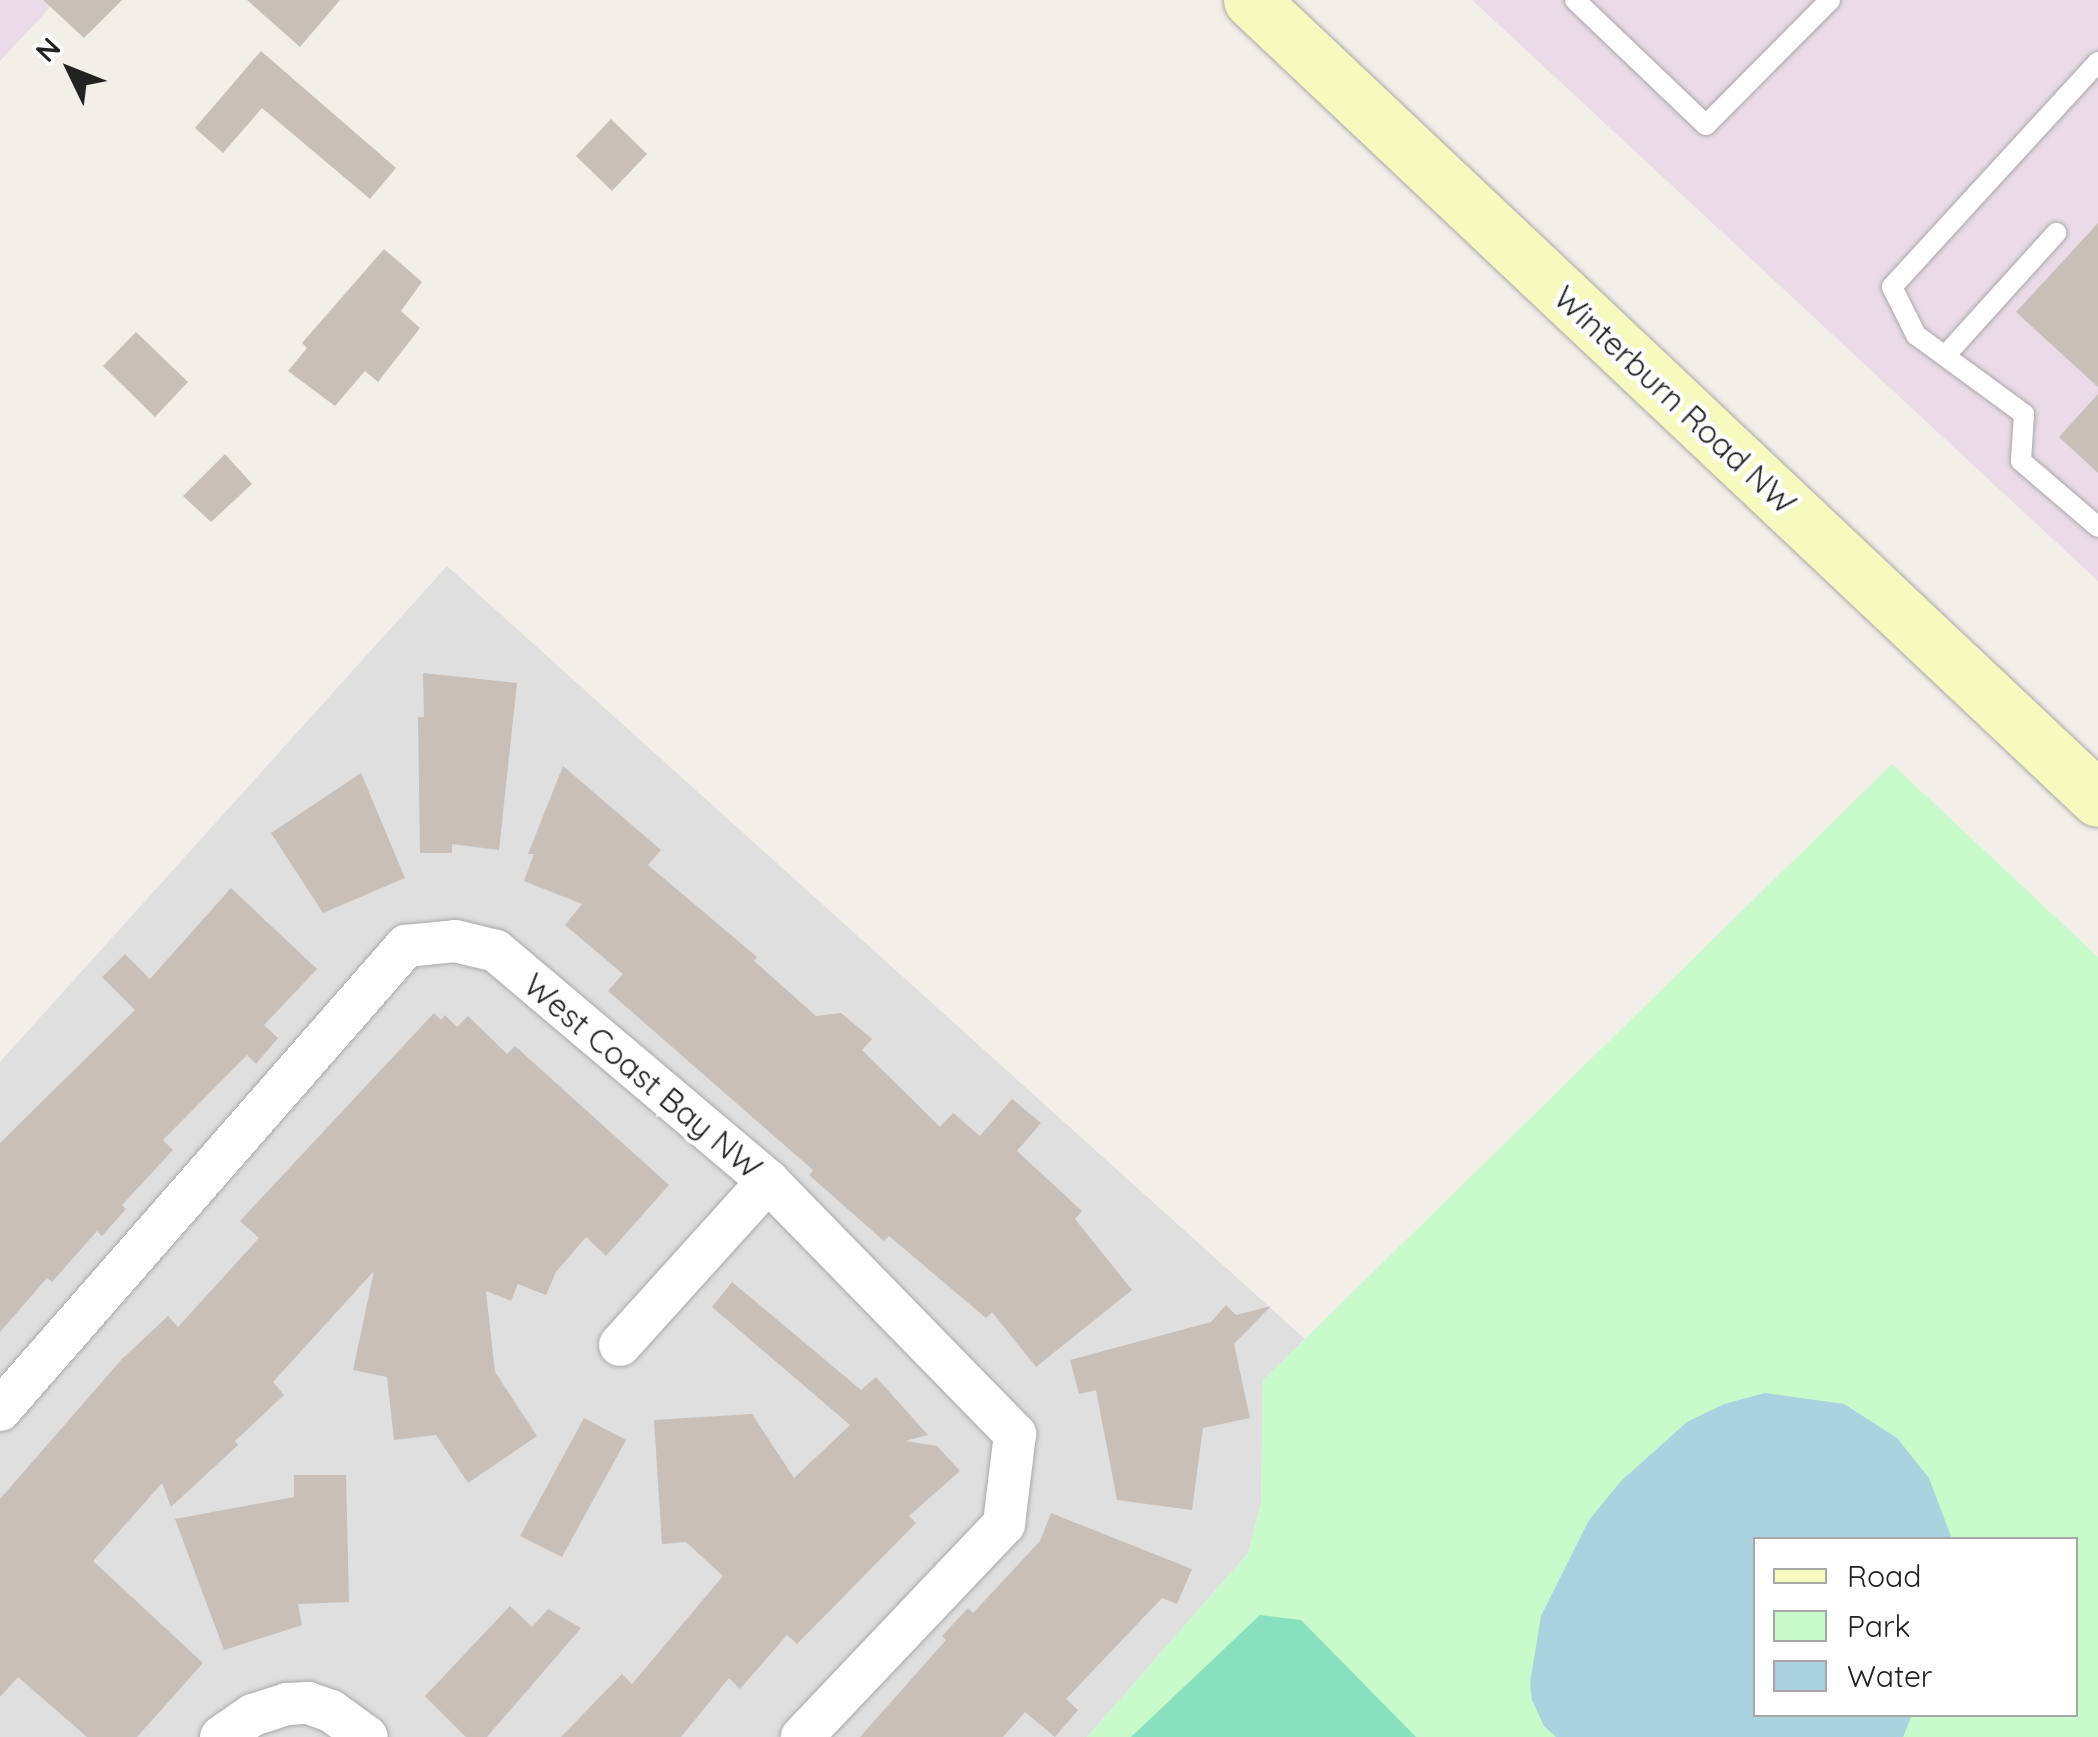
<!DOCTYPE html>
<html>
<head>
<meta charset="utf-8">
<style>
	body { margin:0 }
	#map { position:relative; width:2098px; height:1737px; overflow:hidden; background:#f2efe9; font-family:Quicksand,sans-serif }
	div>[style] { position:absolute }
	.residential>* { inset:0; background:#e0dfdf }
	.industrial>* { inset:0; background:#ebdbe8 }
	.park>* { inset:0; background:#c8facc }
	.pitch>* { inset:0; background:#88e0be }
	.water>* { inset:0; background:#aad3df }
	.building>* { inset:0; background:#c7bfb8 }
	.roads { filter:drop-shadow(0 0 2px #a9a9a9) drop-shadow(0 0 2px #a9a9a9) }
	.lane>* { height:20px; margin:-10px; padding:0 10px; transform-origin:10px; border-radius:10px; background:#fff }
	.street>* { height:42px; margin:-21px; padding:0 21px; transform-origin:21px; border-radius:21px; background:#fff }
	.secondary>* { height:55px; margin:-27.5px; padding:0 27.5px; transform-origin:27.5px; border-radius:27.5px; background:#f7fabf }
	span { translate:-50% -50%; white-space:nowrap; text-align:center; line-height:1.15; -webkit-text-stroke:9px #fff; paint-order:stroke }
	.street-label { font-size:32px; color:#222 }
	.legend { position:absolute; left:1753px; top:1537px; width:325px; height:180px; box-sizing:border-box; background:#fff; border:2px solid #a7a7a7; margin:0; padding:12px 18px; list-style:none; font-size:30px; color:#222 }
	.legend li { display:flex; align-items:center; gap:20px; height:50px }
	.legend b { width:50px; border:2px solid #a7a7a7 }
	.north { position:absolute; left:20px; top:20px; width:100px; height:100px; -webkit-text-stroke:8px #fff; paint-order:stroke; rotate:313deg; font-size:28px; font-weight:700; line-height:40px; text-align:center; color:#222 }
	.north::after { content:''; display:block; margin:auto; width:35px; height:45px; background:#222; clip-path:polygon(50% 0,100% 100%,50% 72%,0 100%) }
</style>
</head>
<body>
<div id="map">
	<div class="residential">
		<div style="clip-path:polygon(447px 566px,1305px 1339px,1263px 1380px,1261px 1504px,1248px 1553px,1087px 1737px,0 1737px,0 1062px)"></div>
	</div>
	<div class="industrial">
		<div style="clip-path:polygon(0 0,57px 0,0 61px)"></div>
		<div style="clip-path:polygon(1472px 0,2098px 0,2098px 581px)"></div>
	</div>
	<div class="park">
		<div style="clip-path:polygon(evenodd,1892px 764px,2098px 957px,2098px 1737px,1087px 1737px,1248px 1553px,1261px 1504px,1263px 1380px,1892px 764px,1756px 1540px,2076px 1540px,2076px 1714px,1756px 1714px,1756px 1540px)"></div>
	</div>
	<div class="pitch">
		<div style="clip-path:polygon(1260px 1615px,1301px 1620px,1416px 1737px,1131px 1737px)"></div>
	</div>
	<div class="water">
		<div style="clip-path:polygon(1765px 1393px,1844px 1404px,1897px 1438px,1929px 1478px,1952px 1539px,1756px 1540px,1756px 1714px,1912px 1715px,1903px 1737px,1556px 1737px,1544px 1726px,1532px 1700px,1530px 1683px,1541px 1616px,1589px 1520px,1621px 1481px,1687px 1422px,1724px 1404px)"></div>
	</div>
	<div class="building">
		<div style="clip-path:polygon(43px 0,122px 0,84px 38px)"></div>
		<div style="clip-path:polygon(247px 0,340px 0,300px 47px)"></div>
		<div style="clip-path:polygon(261px 51px,396px 168px,370px 199px,262px 108px,223px 153px,195px 128px)"></div>
		<div style="clip-path:polygon(611px 119px,647px 154px,612px 191px,576px 156px)"></div>
		<div style="clip-path:polygon(2098px 223px,2098px 387px,2016px 312px)"></div>
		<div style="clip-path:polygon(384px 249px,422px 282px,401px 311px,420px 328px,378px 382px,365px 371px,335px 406px,288px 371px,307px 348px,302px 343px)"></div>
		<div style="clip-path:polygon(136px 332px,188px 382px,155px 417px,103px 366px)"></div>
		<div style="clip-path:polygon(2098px 394px,2098px 473px,2059px 437px)"></div>
		<div style="clip-path:polygon(225px 454px,252px 484px,211px 522px,183px 496px)"></div>
		<div style="clip-path:polygon(423px 673px,517px 683px,499px 850px,452px 844px,452px 853px,420px 853px,418px 717px,424px 717px)"></div>
		<div style="clip-path:polygon(563px 766px,661px 850px,648px 865px,757px 957px,754px 961px,816px 1016px,841px 1013px,872px 1039px,862px 1050px,940px 1127px,953px 1113px,980px 1136px,1012px 1099px,1041px 1123px,1017px 1151px,1082px 1211px,1075px 1219px,1132px 1290px,1036px 1367px,992px 1312px,986px 1318px,889px 1236px,884px 1241px,809px 1175px,813px 1170px,608px 991px,623px 974px,565px 925px,582px 904px,524px 881px,534px 854px,528px 854px)"></div>
		<div style="clip-path:polygon(361px 773px,405px 878px,323px 913px,271px 833px)"></div>
		<div style="clip-path:polygon(231px 888px,317px 969px,264px 1025px,278px 1038px,256px 1064px,247px 1055px,163px 1140px,173px 1150px,122px 1205px,126px 1209px,102px 1236px,97px 1231px,52px 1282px,47px 1278px,0 1332px,0 1143px,135px 1010px,102px 977px,125px 954px,150px 979px)"></div>
		<div style="clip-path:polygon(434px 1013px,441px 1020px,445px 1015px,457px 1027px,468px 1016px,507px 1054px,515px 1046px,669px 1185px,606px 1256px,586px 1237px,556px 1272px,546px 1295px,518px 1284px,511px 1301px,486px 1291px,495px 1372px,537px 1436px,468px 1483px,436px 1435px,394px 1440px,387px 1377px,353px 1370px,374px 1271px,273px 1382px,284px 1395px,235px 1441px,238px 1445px,171px 1507px,162px 1483px,93px 1561px,203px 1663px,137px 1737px,87px 1737px,18px 1677px,0 1697px,0 1499px,122px 1359px,168px 1316px,178px 1327px,259px 1238px,240px 1221px)"></div>
		<div style="clip-path:polygon(732px 1282px,861px 1390px,876px 1377px,928px 1435px,905px 1441px,937px 1446px,960px 1471px,909px 1516px,916px 1523px,797px 1644px,787px 1635px,740px 1689px,729px 1678px,681px 1737px,561px 1737px,622px 1674px,632px 1684px,723px 1576px,686px 1542px,662px 1544px,654px 1420px,752px 1414px,794px 1478px,850px 1425px,712px 1307px)"></div>
		<div style="clip-path:polygon(1226px 1305px,1236px 1315px,1271px 1306px,1234px 1344px,1250px 1418px,1203px 1428px,1192px 1510px,1117px 1500px,1096px 1390px,1079px 1394px,1070px 1360px,1211px 1322px)"></div>
		<div style="clip-path:polygon(584px 1418px,626px 1440px,562px 1557px,520px 1536px)"></div>
		<div style="clip-path:polygon(294px 1475px,346px 1475px,349px 1602px,298px 1604px,302px 1625px,224px 1650px,175px 1519px,294px 1497px)"></div>
		<div style="clip-path:polygon(1051px 1513px,1192px 1569px,1177px 1604px,1162px 1598px,1066px 1699px,1078px 1710px,1055px 1737px,1025px 1712px,1003px 1737px,860px 1737px,946px 1640px,942px 1636px,968px 1608px,973px 1613px,1040px 1541px)"></div>
		<div style="clip-path:polygon(510px 1606px,532px 1627px,548px 1609px,581px 1628px,487px 1737px,466px 1737px,425px 1696px)"></div>
	</div>
	<div class="roads">
		<div class="lane">
			<div style="left:1575px;top:0;width:181px;rotate:43.7deg"></div>
			<div style="left:1706px;top:125px;width:176px;rotate:-45.2deg"></div>
			<div style="left:2098px;top:62px;width:305px;rotate:132.5deg"></div>
			<div style="left:1892px;top:287px;width:54px;rotate:63.4deg"></div>
			<div style="left:1916px;top:335px;width:134px;rotate:36.2deg"></div>
			<div style="left:2024px;top:414px;width:47px;rotate:93.7deg"></div>
			<div style="left:2021px;top:461px;width:101px;rotate:40.6deg"></div>
			<div style="left:1945px;top:356px;width:166px;rotate:-47.9deg"></div>
		</div>
		<div class="street">
			<div style="left:620px;top:1345px;width:221px;rotate:-47.9deg"></div>
			<div style="left:0;top:1410px;width:617px;rotate:-48.81deg"></div>
			<div style="left:406px;top:946px;width:49px;rotate:-5.8deg"></div>
			<div style="left:455px;top:941px;width:42px;rotate:13.7deg"></div>
			<div style="left:496px;top:951px;width:356px;rotate:40.2deg"></div>
			<div style="left:768px;top:1181px;width:354px;rotate:45.7deg"></div>
			<div style="left:1015px;top:1434px;width:91px;rotate:97deg"></div>
			<div style="left:1004px;top:1524px;width:294px;rotate:133.5deg"></div>
			<div style="left:221px;top:1737px;width:39px;rotate:-35deg"></div>
			<div style="left:253px;top:1715px;width:36px;rotate:-18deg"></div>
			<div style="left:287px;top:1704px;width:21px;rotate:-3deg"></div>
			<div style="left:308px;top:1703px;width:24px;rotate:19deg"></div>
			<div style="left:331px;top:1711px;width:44px;rotate:35.8deg"></div>
		</div>
		<div class="secondary">
			<div style="left:1251px;top:0;width:1164px;rotate:43.33deg"></div>
		</div>
	</div>
	<div class="street-label">
		<span style="left:1675px;top:400px;rotate:43deg">Winterburn Road NW</span>
		<span style="left:643px;top:1076px;rotate:40deg">West Coast Bay NW</span>
	</div>
	<ul class="legend">
	<li><b style="height:12px;background:#f7fabf"></b>Road</li>
	<li><b style="height:28px;background:#c8facc"></b>Park</li>
	<li><b style="height:28px;background:#aad3df"></b>Water</li>
	</ul>
	<div class="north">N</div>
</div>
</body>
</html>
